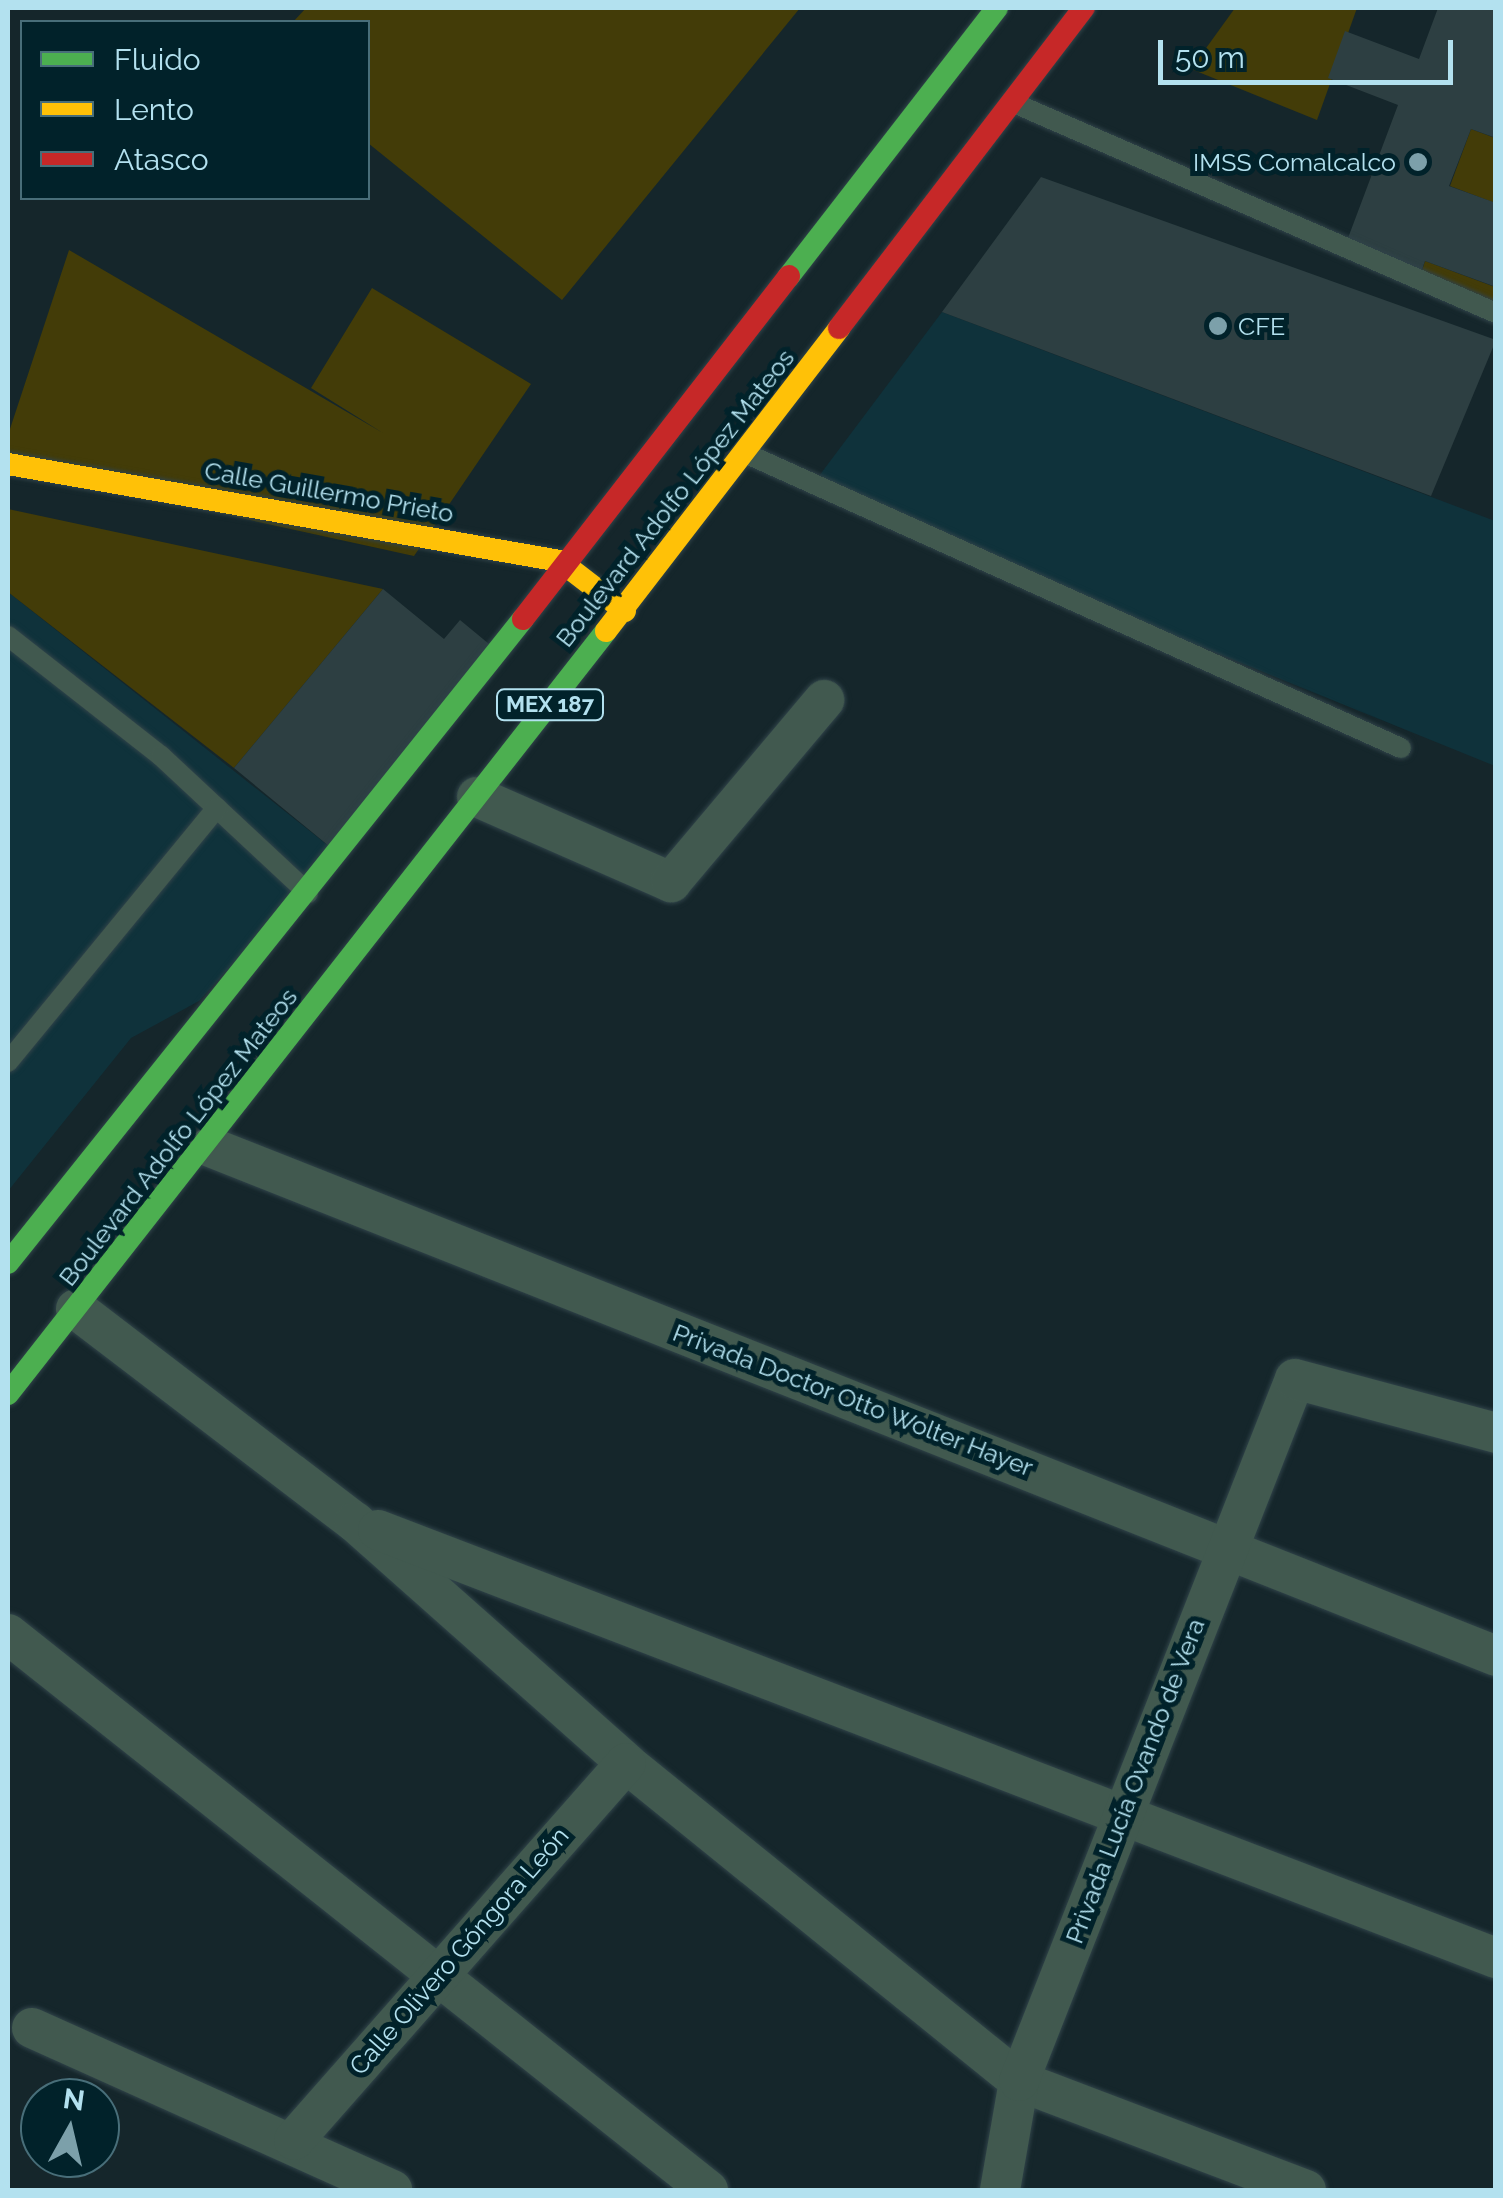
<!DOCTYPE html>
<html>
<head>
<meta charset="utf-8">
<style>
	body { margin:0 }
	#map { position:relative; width:1503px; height:2198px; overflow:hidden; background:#15262b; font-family:Raleway,sans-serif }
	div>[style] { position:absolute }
	.built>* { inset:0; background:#0f323b }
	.green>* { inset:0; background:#433c08 }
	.building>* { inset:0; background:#2d3f42 }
	.roads { filter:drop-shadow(0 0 2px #304349) drop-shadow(0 0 2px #304349) }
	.lane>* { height:20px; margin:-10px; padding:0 10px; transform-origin:10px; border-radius:10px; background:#41594f }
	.street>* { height:40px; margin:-20px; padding:0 20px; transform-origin:20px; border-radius:20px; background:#41594f }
	.fast>* { height:22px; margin:-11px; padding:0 11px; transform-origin:11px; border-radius:11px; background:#4caf50 }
	.slow>* { height:22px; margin:-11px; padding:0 11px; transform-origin:11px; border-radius:11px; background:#ffc107 }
	.jam>* { height:22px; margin:-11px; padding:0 11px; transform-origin:11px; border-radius:11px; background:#c62828 }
	.dots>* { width:28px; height:28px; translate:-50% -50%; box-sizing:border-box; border:5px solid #01222a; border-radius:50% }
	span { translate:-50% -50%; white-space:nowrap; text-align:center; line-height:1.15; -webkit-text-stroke:10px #01222a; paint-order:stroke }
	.shield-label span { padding:2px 8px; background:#01222a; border:2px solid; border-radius:8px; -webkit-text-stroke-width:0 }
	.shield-label { font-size:22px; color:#b3e1ef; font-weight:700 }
	.poi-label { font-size:25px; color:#b3e1ef }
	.right { translate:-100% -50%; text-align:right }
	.left { translate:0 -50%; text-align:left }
	.street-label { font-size:25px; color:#b3e1ef }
	.frame { position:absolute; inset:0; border:10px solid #b3e1ef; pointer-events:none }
	.legend { position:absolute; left:20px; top:20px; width:350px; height:180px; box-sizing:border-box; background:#01222a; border:2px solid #486e79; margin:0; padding:12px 18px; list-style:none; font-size:30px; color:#b3e1ef }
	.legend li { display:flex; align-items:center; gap:20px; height:50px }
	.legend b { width:50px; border:2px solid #486e79 }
	.north { position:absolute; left:20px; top:2078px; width:100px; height:100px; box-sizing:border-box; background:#01222a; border:2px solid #486e79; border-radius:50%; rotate:8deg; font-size:28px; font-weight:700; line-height:40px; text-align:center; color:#b3e1ef }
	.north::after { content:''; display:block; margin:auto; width:35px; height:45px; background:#7ca0aa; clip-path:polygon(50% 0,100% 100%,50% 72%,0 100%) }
	.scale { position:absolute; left:1158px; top:40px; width:295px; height:45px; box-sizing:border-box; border:5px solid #b3e1ef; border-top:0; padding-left:12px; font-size:30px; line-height:35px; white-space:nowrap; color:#b3e1ef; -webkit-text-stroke:8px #01222a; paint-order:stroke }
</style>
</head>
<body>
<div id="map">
	<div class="built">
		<div style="clip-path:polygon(942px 312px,1495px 521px,1495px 766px,810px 488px)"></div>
		<div style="clip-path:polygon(8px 592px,335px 851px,199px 1001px,131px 1038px,8px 1191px)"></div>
	</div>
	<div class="green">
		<div style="clip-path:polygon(306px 8px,800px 8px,562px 300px,368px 143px,368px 22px,293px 22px)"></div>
		<div style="clip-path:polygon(1235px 8px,1357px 8px,1317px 120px,1191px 69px)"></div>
		<div style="clip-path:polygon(1471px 129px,1495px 138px,1495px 203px,1450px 186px)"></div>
		<div style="clip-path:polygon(69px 250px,383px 433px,311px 388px,372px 288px,531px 384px,414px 556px,8px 467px,8px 435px)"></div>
		<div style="clip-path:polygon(1425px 261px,1495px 287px,1495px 308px,1419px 280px)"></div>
		<div style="clip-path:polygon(8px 509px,383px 589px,234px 768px,8px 592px)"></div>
	</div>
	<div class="building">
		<div style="clip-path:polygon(1438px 8px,1496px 8px,1496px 138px,1471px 129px,1449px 186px,1496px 203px,1496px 287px,1425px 261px,1420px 275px,1345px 246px,1398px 105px,1328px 78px,1345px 31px,1419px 59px)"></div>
		<div style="clip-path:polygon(1041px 177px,1496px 340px,1431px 496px,942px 312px)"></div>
		<div style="clip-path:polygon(383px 589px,444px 639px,460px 620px,500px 653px,335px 851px,234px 768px)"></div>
	</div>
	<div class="roads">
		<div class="lane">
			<div style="left:1014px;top:103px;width:526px;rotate:23.54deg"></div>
			<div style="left:747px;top:454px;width:717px;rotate:24.21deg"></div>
			<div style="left:8px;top:636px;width:194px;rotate:38.1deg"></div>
			<div style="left:161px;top:756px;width:201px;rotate:43deg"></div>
			<div style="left:8px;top:1062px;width:329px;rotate:-50.6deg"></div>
		</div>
		<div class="street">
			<div style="left:477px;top:797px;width:212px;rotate:23.7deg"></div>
			<div style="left:671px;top:882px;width:238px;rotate:-49.9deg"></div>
			<div style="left:210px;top:1147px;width:1383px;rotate:21.59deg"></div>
			<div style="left:76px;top:1309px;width:351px;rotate:37.4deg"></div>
			<div style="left:355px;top:1522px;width:363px;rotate:41.6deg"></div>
			<div style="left:626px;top:1763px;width:506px;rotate:38.98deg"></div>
			<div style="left:1019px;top:2081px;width:307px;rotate:20.8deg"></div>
			<div style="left:378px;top:1530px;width:1197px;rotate:20.95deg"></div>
			<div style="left:8px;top:1634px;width:894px;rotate:38.46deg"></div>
			<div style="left:32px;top:2028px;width:395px;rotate:24.2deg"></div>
			<div style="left:294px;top:2140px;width:502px;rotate:-48.63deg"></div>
			<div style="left:1000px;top:2190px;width:111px;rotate:-80.1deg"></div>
			<div style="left:1019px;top:2081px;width:754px;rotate:-68.54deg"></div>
			<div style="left:1295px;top:1379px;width:208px;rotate:15deg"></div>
		</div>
		<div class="fast">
			<div style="left:789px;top:276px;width:339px;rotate:-52.2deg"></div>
			<div style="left:8px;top:1263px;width:825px;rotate:-51.35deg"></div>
			<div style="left:8px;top:1394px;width:969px;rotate:-51.91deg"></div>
		</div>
		<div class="slow">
			<div style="left:8px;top:464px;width:560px;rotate:9.97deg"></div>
			<div style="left:560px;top:561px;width:82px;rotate:37.6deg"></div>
			<div style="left:606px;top:631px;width:382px;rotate:-52.4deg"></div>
		</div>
		<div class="jam">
			<div style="left:839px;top:328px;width:403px;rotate:-52.6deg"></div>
			<div style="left:523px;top:619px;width:434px;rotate:-52.2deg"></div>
		</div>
	</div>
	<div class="dots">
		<div style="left:1418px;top:162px;background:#7ca0aa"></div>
		<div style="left:1218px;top:326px;background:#7ca0aa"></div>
	</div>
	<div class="shield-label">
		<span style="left:550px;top:705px">MEX 187</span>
	</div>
	<div class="poi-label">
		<span class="right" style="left:1396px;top:162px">IMSS Comalcalco</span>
		<span class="left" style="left:1238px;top:326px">CFE</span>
	</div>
	<div class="street-label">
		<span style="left:329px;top:492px;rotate:10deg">Calle Guillermo Prieto</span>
		<span style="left:675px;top:498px;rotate:-52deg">Boulevard Adolfo López Mateos</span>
		<span style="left:178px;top:1137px;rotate:-52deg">Boulevard Adolfo López Mateos</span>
		<span style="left:853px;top:1400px;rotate:21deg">Privada Doctor Otto Wolter Hayer</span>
		<span style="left:1135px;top:1781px;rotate:-69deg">Privada Lucía Ovando de Vera</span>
		<span style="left:459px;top:1951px;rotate:-49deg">Calle Olivero Góngora León</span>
	</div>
	<div class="frame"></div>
	<ul class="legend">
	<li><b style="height:12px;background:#4caf50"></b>Fluido</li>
	<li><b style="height:12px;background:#ffc107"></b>Lento</li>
	<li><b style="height:12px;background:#c62828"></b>Atasco</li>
	</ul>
	<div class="north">N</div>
	<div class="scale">50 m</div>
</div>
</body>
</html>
